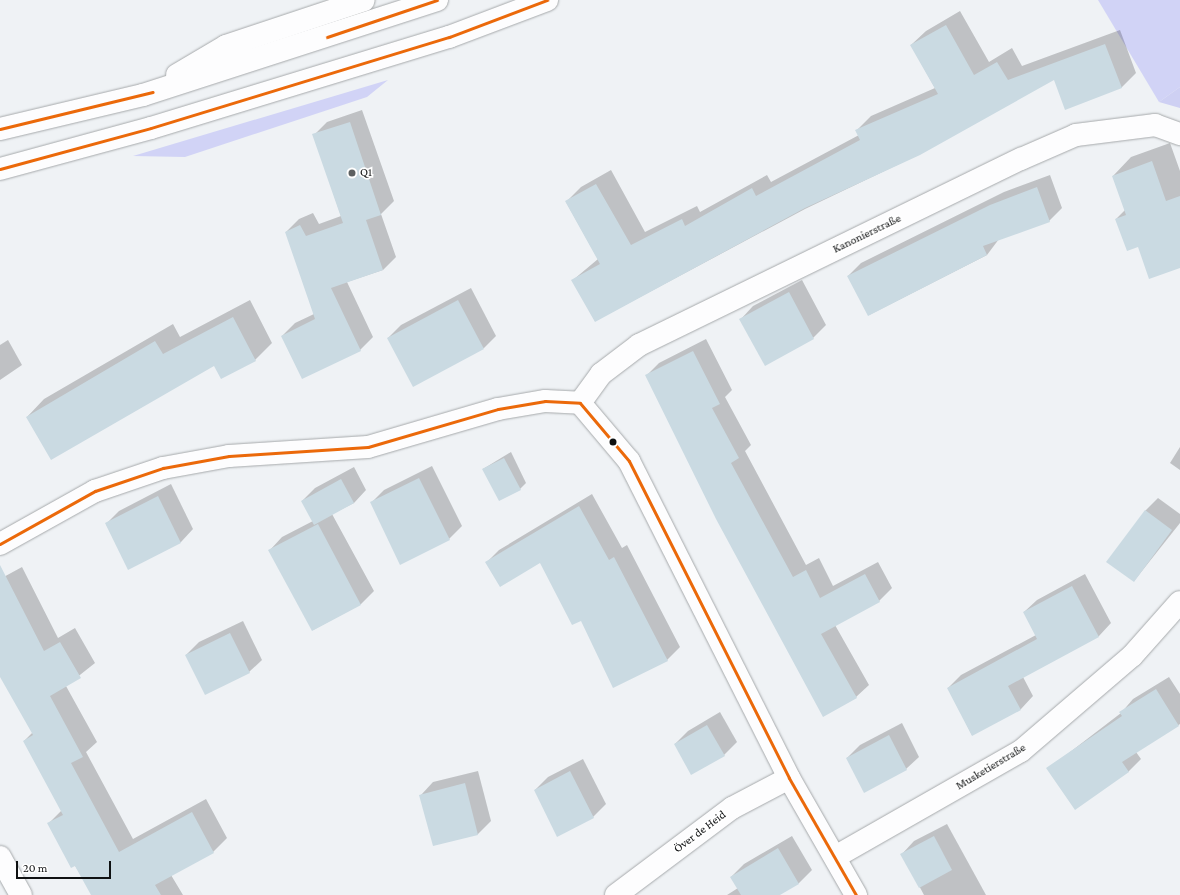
<!DOCTYPE html>
<html>
<head>
<meta charset="utf-8">
<style>
	body { margin:0 }
	#map { position:relative; width:1180px; height:895px; overflow:hidden; background:#eff2f5; font-family:"Crimson Pro",serif }
	div>[style] { position:absolute }
	.green>* { inset:0; background:#d1d3f6 }
	.forest>* { inset:0; background:#ced0f3 }
	.shadow>* { inset:0; background:#0003 }
	.building>* { inset:0; background:#cadae2 }
	.roads { filter:drop-shadow(0 0 1px #a6a9ab) drop-shadow(0 0 1px #a6a9ab) }
	.minor>* { height:22px; margin:-11px; padding:0 11px; transform-origin:11px; border-radius:11px; background:#fdfdfe }
	.highway>* { height:22px; margin:-11px; padding:0 11px; transform-origin:11px; border-radius:11px; background:#fdfdfe }
	.bus-1>* { height:3px; margin:-1.5px; padding:0 1.5px; transform-origin:1.5px; border-radius:1.5px; background:#eb690a }
	.dots>* { width:11px; height:11px; translate:-50% -50%; box-sizing:border-box; border:2px solid #fff; border-radius:50% }
	span { translate:-50% -50%; white-space:nowrap; text-align:center; line-height:1.15; -webkit-text-stroke:3.5px #fff; paint-order:stroke }
	.poi-label { font-size:12px; color:#0f1112 }
	.left { translate:0 -50%; text-align:left }
	.street-label { font-size:12px; color:#0f1112 }
	.scale { position:absolute; left:16px; top:861px; width:95px; height:18px; box-sizing:border-box; border:2px solid #0f1112; border-top:0; padding-left:5px; font-size:12px; line-height:14px; white-space:nowrap; color:#0f1112; -webkit-text-stroke:3px #fff; paint-order:stroke }
</style>
</head>
<body>
<div id="map">
	<div class="green">
		<div style="clip-path:polygon(1098px 0,1180px 0,1180px 87px,1159px 102px)"></div>
		<div style="clip-path:polygon(388px 80px,367px 97px,185px 157px,133px 156px)"></div>
	</div>
	<div class="forest">
		<div style="clip-path:polygon(1180px 87px,1180px 108px,1159px 102px)"></div>
	</div>
	<div class="shadow">
		<div style="clip-path:polygon(960px 11px,989px 62px,1012px 48px,1022px 66px,1120px 30px,1136px 73px,1121px 88px,1054px 78px,920px 154px,805px 209px,595px 321px,573px 280px,598px 259px,566px 202px,581px 187px,611px 170px,645px 232px,697px 206px,700px 212px,767px 175px,771px 182px,859px 135px,857px 130px,871px 116px,935px 88px,911px 45px,926px 31px)"></div>
		<div style="clip-path:polygon(362px 110px,394px 201px,381px 214px,396px 257px,383px 270px,347px 282px,373px 337px,360px 350px,282px 336px,295px 323px,314px 314px,286px 232px,299px 219px,313px 213px,319px 224px,341px 216px,314px 135px,327px 122px)"></div>
		<div style="clip-path:polygon(1170px 143px,1180px 171px,1180px 267px,1138px 245px,1116px 219px,1125px 210px,1113px 176px,1131px 157px)"></div>
		<div style="clip-path:polygon(1050px 175px,1062px 208px,1049px 221px,999px 239px,987px 255px,869px 315px,848px 276px,861px 263px,1004px 192px)"></div>
		<div style="clip-path:polygon(802px 280px,826px 325px,813px 338px,741px 319px,753px 306px)"></div>
		<div style="clip-path:polygon(471px 288px,496px 336px,484px 348px,388px 338px,401px 325px)"></div>
		<div style="clip-path:polygon(250px 300px,272px 343px,255px 360px,215px 365px,27px 417px,44px 399px,173px 324px,180px 337px)"></div>
		<div style="clip-path:polygon(706px 339px,732px 390px,725px 397px,751px 445px,745px 451px,806px 565px,819px 558px,833px 586px,878px 562px,892px 588px,879px 601px,835px 625px,869px 685px,856px 697px,646px 376px,659px 363px)"></div>
		<div style="clip-path:polygon(8px 340px,22px 365px,0 380px,0 345px)"></div>
		<div style="clip-path:polygon(1180px 447px,1180px 470px,1170px 463px)"></div>
		<div style="clip-path:polygon(511px 452px,526px 483px,520px 489px,483px 469px)"></div>
		<div style="clip-path:polygon(432px 466px,462px 526px,449px 539px,371px 503px,384px 490px)"></div>
		<div style="clip-path:polygon(354px 467px,366px 490px,354px 503px,332px 514px,374px 591px,361px 604px,313px 630px,270px 550px,282px 537px,313px 521px,302px 501px,315px 488px)"></div>
		<div style="clip-path:polygon(171px 484px,193px 529px,181px 542px,129px 568px,106px 524px,119px 511px)"></div>
		<div style="clip-path:polygon(592px 494px,622px 548px,627px 545px,680px 647px,667px 660px,581px 619px,540px 562px,486px 563px,499px 550px)"></div>
		<div style="clip-path:polygon(1158px 498px,1180px 514px,1180px 523px,1134px 581px,1145px 511px)"></div>
		<div style="clip-path:polygon(22px 567px,58px 638px,75px 628px,95px 663px,66px 686px,97px 742px,86px 752px,133px 839px,206px 799px,227px 838px,213px 852px,171px 875px,183px 895px,93px 895px,49px 823px,62px 810px,24px 741px,33px 732px,0 674px,0 579px)"></div>
		<div style="clip-path:polygon(1085px 574px,1111px 623px,1099px 636px,1023px 677px,1033px 696px,1021px 709px,972px 735px,948px 688px,961px 675px,1036px 635px,1024px 612px,1037px 600px)"></div>
		<div style="clip-path:polygon(243px 621px,262px 660px,249px 672px,186px 655px,199px 642px)"></div>
		<div style="clip-path:polygon(1169px 677px,1180px 694px,1180px 724px,1136px 752px,1141px 759px,1128px 772px,1048px 769px,1121px 713px,1133px 699px)"></div>
		<div style="clip-path:polygon(720px 712px,737px 742px,724px 755px,675px 744px,688px 731px)"></div>
		<div style="clip-path:polygon(902px 723px,919px 757px,906px 769px,847px 758px,860px 745px)"></div>
		<div style="clip-path:polygon(583px 759px,606px 804px,593px 817px,535px 790px,548px 777px)"></div>
		<div style="clip-path:polygon(478px 771px,491px 821px,478px 834px,434px 845px,421px 795px,433px 782px)"></div>
		<div style="clip-path:polygon(947px 824px,986px 895px,924px 895px,902px 854px,914px 841px)"></div>
		<div style="clip-path:polygon(792px 836px,812px 870px,799px 883px,778px 895px,727px 895px,738px 888px,731px 877px,744px 864px)"></div>
	</div>
	<div class="building">
		<div style="clip-path:polygon(946px 25px,974px 75px,997px 62px,1008px 80px,1105px 44px,1122px 88px,1065px 110px,1054px 80px,920px 155px,805px 208px,595px 322px,571px 280px,600px 264px,565px 201px,596px 184px,631px 245px,682px 219px,685px 226px,752px 188px,756px 196px,860px 140px,855px 130px,938px 94px,910px 45px)"></div>
		<div style="clip-path:polygon(350px 122px,381px 215px,366px 220px,383px 270px,331px 288px,361px 351px,302px 379px,281px 336px,315px 319px,285px 232px,300px 225px,306px 236px,343px 223px,312px 134px)"></div>
		<div style="clip-path:polygon(1152px 161px,1166px 201px,1180px 196px,1180px 268px,1149px 279px,1138px 247px,1127px 251px,1115px 219px,1126px 215px,1112px 176px)"></div>
		<div style="clip-path:polygon(1037px 187px,1050px 222px,983px 246px,987px 255px,868px 316px,847px 276px,990px 205px)"></div>
		<div style="clip-path:polygon(789px 292px,814px 339px,765px 366px,739px 319px)"></div>
		<div style="clip-path:polygon(458px 300px,484px 349px,413px 387px,387px 338px)"></div>
		<div style="clip-path:polygon(233px 317px,256px 361px,221px 379px,214px 366px,51px 460px,26px 417px,155px 341px,163px 354px)"></div>
		<div style="clip-path:polygon(693px 351px,720px 404px,712px 408px,739px 458px,731px 463px,793px 577px,806px 570px,820px 598px,865px 574px,880px 602px,821px 634px,857px 698px,823px 717px,716px 519px,645px 375px)"></div>
		<div style="clip-path:polygon(504px 458px,521px 490px,499px 501px,482px 469px)"></div>
		<div style="clip-path:polygon(419px 478px,450px 540px,400px 565px,370px 502px)"></div>
		<div style="clip-path:polygon(341px 479px,354px 503px,314px 525px,301px 501px)"></div>
		<div style="clip-path:polygon(158px 496px,181px 543px,128px 570px,105px 523px)"></div>
		<div style="clip-path:polygon(579px 506px,609px 560px,614px 557px,668px 661px,613px 688px,581px 621px,572px 625px,540px 563px,500px 587px,485px 562px)"></div>
		<div style="clip-path:polygon(1145px 510px,1172px 530px,1134px 582px,1106px 562px)"></div>
		<div style="clip-path:polygon(318px 524px,361px 605px,312px 631px,268px 550px)"></div>
		<div style="clip-path:polygon(0 565px,44px 651px,60px 642px,81px 678px,50px 696px,83px 757px,71px 763px,119px 852px,192px 812px,214px 853px,155px 885px,161px 895px,91px 895px,75px 866px,71px 868px,47px 823px,63px 815px,23px 741px,33px 735px,0 677px)"></div>
		<div style="clip-path:polygon(1072px 586px,1099px 637px,1008px 686px,1021px 710px,972px 736px,947px 688px,1037px 639px,1023px 612px)"></div>
		<div style="clip-path:polygon(230px 633px,250px 673px,205px 695px,185px 655px)"></div>
		<div style="clip-path:polygon(1156px 689px,1179px 726px,1122px 762px,1129px 772px,1075px 810px,1046px 768px,1122px 716px,1119px 712px)"></div>
		<div style="clip-path:polygon(707px 725px,725px 756px,691px 775px,674px 744px)"></div>
		<div style="clip-path:polygon(889px 735px,907px 770px,864px 793px,846px 758px)"></div>
		<div style="clip-path:polygon(570px 771px,594px 818px,557px 837px,534px 790px)"></div>
		<div style="clip-path:polygon(465px 783px,478px 835px,433px 846px,419px 795px)"></div>
		<div style="clip-path:polygon(934px 836px,952px 870px,919px 888px,900px 854px)"></div>
		<div style="clip-path:polygon(778px 848px,799px 884px,780px 895px,741px 895px,730px 877px)"></div>
	</div>
	<div class="roads">
		<div class="minor">
			<div style="left:580px;top:403px;width:36px;rotate:-54deg"></div>
			<div style="left:601px;top:374px;width:48px;rotate:-37.3deg"></div>
			<div style="left:639px;top:345px;width:425px;rotate:-26deg"></div>
			<div style="left:1021px;top:159px;width:60px;rotate:-23.6deg"></div>
			<div style="left:1076px;top:135px;width:80px;rotate:-7.2deg"></div>
			<div style="left:1155px;top:125px;width:27px;rotate:20deg"></div>
			<div style="left:0;top:544px;width:109px;rotate:-29.2deg"></div>
			<div style="left:95px;top:491px;width:72px;rotate:-18.7deg"></div>
			<div style="left:163px;top:468px;width:67px;rotate:-10.3deg"></div>
			<div style="left:229px;top:456px;width:139px;rotate:-3.7deg"></div>
			<div style="left:368px;top:447px;width:135px;rotate:-16.3deg"></div>
			<div style="left:498px;top:409px;width:48px;rotate:-9.7deg"></div>
			<div style="left:545px;top:401px;width:35px;rotate:3deg"></div>
			<div style="left:580px;top:403px;width:76px;rotate:49.8deg"></div>
			<div style="left:629px;top:461px;width:355px;rotate:63.2deg"></div>
			<div style="left:789px;top:778px;width:135px;rotate:60.2deg"></div>
			<div style="left:0;top:857px;width:43px;rotate:61.1deg"></div>
			<div style="left:835px;top:857px;width:214px;rotate:-29.7deg"></div>
			<div style="left:1021px;top:751px;width:146px;rotate:-40.6deg"></div>
			<div style="left:1132px;top:656px;width:72px;rotate:-48.4deg"></div>
			<div style="left:616px;top:895px;width:145px;rotate:-36.9deg"></div>
			<div style="left:732px;top:808px;width:64px;rotate:-27.8deg"></div>
		</div>
		<div class="highway">
			<div style="left:177px;top:75px;width:57px;rotate:-30.6deg"></div>
			<div style="left:226px;top:46px;width:145px;rotate:-18.4deg"></div>
			<div style="left:0;top:129px;width:147px;rotate:-13.4deg"></div>
			<div style="left:143px;top:95px;width:309px;rotate:-17.9deg"></div>
			<div style="left:0;top:169px;width:156px;rotate:-15.2deg"></div>
			<div style="left:151px;top:128px;width:312px;rotate:-17deg"></div>
			<div style="left:449px;top:37px;width:105px;rotate:-20.7deg"></div>
		</div>
	</div>
	<div class="bus-1">
		<div style="left:327px;top:37px;width:116px;rotate:-18.6deg"></div>
		<div style="left:0;top:129px;width:157px;rotate:-13.6deg"></div>
		<div style="left:0;top:169px;width:156px;rotate:-15.2deg"></div>
		<div style="left:151px;top:128px;width:312px;rotate:-17deg"></div>
		<div style="left:449px;top:37px;width:105px;rotate:-20.7deg"></div>
		<div style="left:0;top:544px;width:109px;rotate:-29.2deg"></div>
		<div style="left:95px;top:491px;width:72px;rotate:-18.7deg"></div>
		<div style="left:163px;top:468px;width:67px;rotate:-10.3deg"></div>
		<div style="left:229px;top:456px;width:139px;rotate:-3.7deg"></div>
		<div style="left:368px;top:447px;width:135px;rotate:-16.3deg"></div>
		<div style="left:498px;top:409px;width:48px;rotate:-9.7deg"></div>
		<div style="left:545px;top:401px;width:35px;rotate:3deg"></div>
		<div style="left:580px;top:403px;width:76px;rotate:49.8deg"></div>
		<div style="left:629px;top:461px;width:355px;rotate:63.2deg"></div>
		<div style="left:789px;top:778px;width:135px;rotate:60.2deg"></div>
	</div>
	<div class="dots">
		<div style="left:352px;top:173px;background:#5d6061"></div>
		<div style="left:613px;top:442px;background:#0f1112"></div>
	</div>
	<div class="poi-label">
		<span class="left" style="left:360px;top:173px">Q1</span>
	</div>
	<div class="street-label">
		<span style="left:867px;top:234px;rotate:-26deg">Kanonierstraße</span>
		<span style="left:991px;top:767px;rotate:-31deg">Musketierstraße</span>
		<span style="left:700px;top:832px;rotate:-37deg">Över de Heid</span>
	</div>
	<div class="scale">20 m</div>
</div>
</body>
</html>
